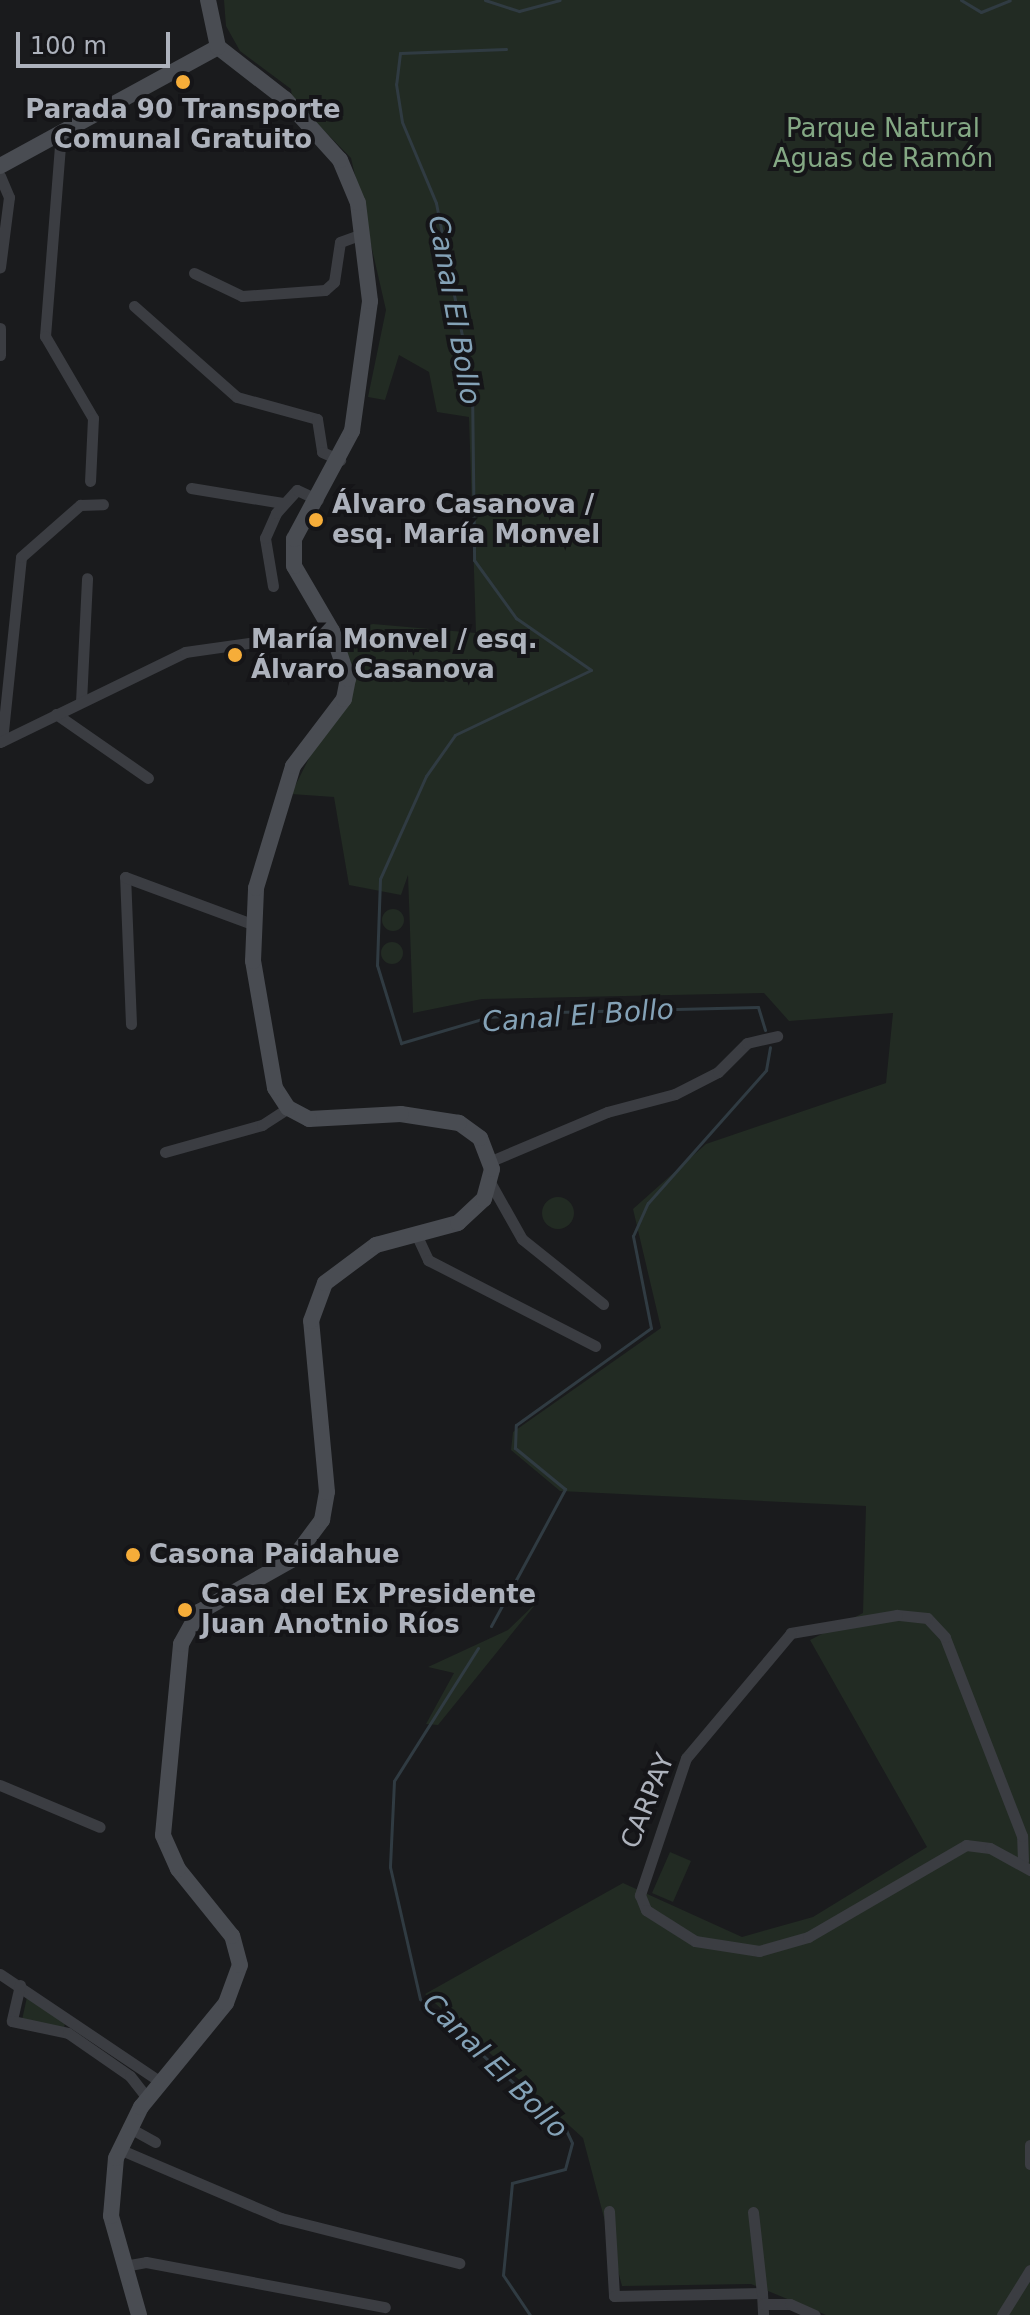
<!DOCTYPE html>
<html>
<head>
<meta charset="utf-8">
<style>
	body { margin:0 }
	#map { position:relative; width:1030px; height:2315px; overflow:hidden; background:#1a1b1d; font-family:"DejaVu Sans",sans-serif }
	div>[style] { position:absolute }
	.green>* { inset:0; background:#222b23 }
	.round { border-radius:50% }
	.stream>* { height:3px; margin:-1.5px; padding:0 1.5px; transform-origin:1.5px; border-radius:1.5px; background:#303b42 }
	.street>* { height:11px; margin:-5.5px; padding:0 5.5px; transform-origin:5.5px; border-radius:5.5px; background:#3b3d42 }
	.secondary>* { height:16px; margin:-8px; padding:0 8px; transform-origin:8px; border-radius:8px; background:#494c52 }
	.dots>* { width:22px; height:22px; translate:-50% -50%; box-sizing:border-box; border:4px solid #151518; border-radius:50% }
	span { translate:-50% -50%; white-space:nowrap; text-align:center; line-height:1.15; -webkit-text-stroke:8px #151518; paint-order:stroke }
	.poi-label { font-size:26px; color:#adb2bc; font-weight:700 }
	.left { translate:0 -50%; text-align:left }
	.park-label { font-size:26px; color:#84a884 }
	.street-label { font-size:26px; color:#adb2bc }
	.water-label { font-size:28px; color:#84a2b7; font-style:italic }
	.scale { position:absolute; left:16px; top:32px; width:154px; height:36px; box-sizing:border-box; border:4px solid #adb2bc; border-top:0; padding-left:10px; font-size:24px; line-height:28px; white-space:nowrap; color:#adb2bc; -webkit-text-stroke:6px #151518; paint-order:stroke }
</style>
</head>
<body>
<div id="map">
	<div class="green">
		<div style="clip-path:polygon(224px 0,1030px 0,1030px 2315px,826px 2315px,751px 2284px,622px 2286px,583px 2138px,425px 1994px,623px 1883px,742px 1937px,813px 1917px,927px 1847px,810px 1640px,863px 1613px,866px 1506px,560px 1491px,511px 1450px,513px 1432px,661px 1328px,633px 1209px,706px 1144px,886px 1083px,893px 1013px,789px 1021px,764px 993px,482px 999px,413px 1013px,408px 875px,401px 895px,349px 885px,334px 797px,291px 794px,352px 673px,342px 630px,373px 624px,476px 633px,469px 417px,437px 412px,429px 372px,399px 355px,385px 400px,368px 397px,386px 310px,351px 158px,292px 98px,291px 89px,240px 51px,226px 26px)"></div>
		<div class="round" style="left:382px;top:909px;width:22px;height:22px"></div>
		<div class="round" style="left:381px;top:942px;width:22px;height:22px"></div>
		<div class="round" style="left:542px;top:1197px;width:32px;height:32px"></div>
		<div style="clip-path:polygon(539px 1600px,438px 1725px,426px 1724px,454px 1673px,428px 1667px,508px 1630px)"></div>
		<div style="clip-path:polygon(670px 1852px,691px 1861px,673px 1902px,652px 1893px)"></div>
		<div style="clip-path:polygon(27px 1997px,65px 2023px,64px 2029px,22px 2020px)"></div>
	</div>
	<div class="stream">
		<div style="left:485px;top:0;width:36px;rotate:18deg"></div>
		<div style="left:519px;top:11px;width:42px;rotate:-15deg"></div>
		<div style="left:961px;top:0;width:23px;rotate:31deg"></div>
		<div style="left:981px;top:12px;width:31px;rotate:-22deg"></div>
		<div style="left:506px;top:49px;width:106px;rotate:177.8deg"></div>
		<div style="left:400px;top:53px;width:31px;rotate:97deg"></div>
		<div style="left:396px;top:84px;width:38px;rotate:81deg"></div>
		<div style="left:402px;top:122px;width:88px;rotate:67.2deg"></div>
		<div style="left:436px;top:203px;width:187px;rotate:78.9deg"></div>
		<div style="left:472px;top:387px;width:173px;rotate:89.3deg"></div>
		<div style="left:474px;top:560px;width:72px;rotate:54.1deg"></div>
		<div style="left:516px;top:618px;width:91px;rotate:34.7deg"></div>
		<div style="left:591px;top:670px;width:151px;rotate:154.5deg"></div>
		<div style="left:455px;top:735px;width:50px;rotate:125.3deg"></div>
		<div style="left:426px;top:776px;width:113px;rotate:114.1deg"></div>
		<div style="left:380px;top:879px;width:86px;rotate:92deg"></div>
		<div style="left:377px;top:965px;width:82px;rotate:72.9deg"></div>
		<div style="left:401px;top:1043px;width:92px;rotate:-16.5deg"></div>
		<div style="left:489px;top:1017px;width:66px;rotate:-4.3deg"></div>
		<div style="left:555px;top:1012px;width:203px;rotate:-1.4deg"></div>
		<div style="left:758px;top:1007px;width:24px;rotate:73deg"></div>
		<div style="left:491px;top:1626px;width:156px;rotate:-61.6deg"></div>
		<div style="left:565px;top:1489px;width:65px;rotate:-140.6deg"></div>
		<div style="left:515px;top:1448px;width:23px;rotate:-88deg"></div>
		<div style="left:516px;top:1425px;width:166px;rotate:-35.7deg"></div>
		<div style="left:651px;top:1328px;width:94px;rotate:-101.1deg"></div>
		<div style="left:633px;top:1236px;width:36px;rotate:-66deg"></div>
		<div style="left:648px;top:1203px;width:178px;rotate:-48.4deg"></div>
		<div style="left:766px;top:1070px;width:23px;rotate:-80deg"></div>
		<div style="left:478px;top:1648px;width:157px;rotate:122.3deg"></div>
		<div style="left:394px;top:1781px;width:86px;rotate:92.7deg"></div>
		<div style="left:390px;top:1867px;width:135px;rotate:77.2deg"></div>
		<div style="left:420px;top:1999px;width:196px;rotate:41.9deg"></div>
		<div style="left:566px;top:2130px;width:14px;rotate:65deg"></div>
		<div style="left:572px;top:2143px;width:27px;rotate:105deg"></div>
		<div style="left:565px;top:2169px;width:55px;rotate:165.2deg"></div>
		<div style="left:512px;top:2183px;width:92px;rotate:95.6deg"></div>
		<div style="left:503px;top:2275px;width:48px;rotate:56deg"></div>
	</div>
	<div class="street">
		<div style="left:61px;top:133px;width:204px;rotate:94.5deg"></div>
		<div style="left:45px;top:336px;width:95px;rotate:59.7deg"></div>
		<div style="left:93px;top:418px;width:63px;rotate:92.7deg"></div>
		<div style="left:0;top:176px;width:23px;rotate:67deg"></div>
		<div style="left:9px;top:197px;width:71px;rotate:97.3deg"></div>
		<div style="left:194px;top:273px;width:53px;rotate:25.6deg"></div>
		<div style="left:242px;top:296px;width:83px;rotate:-4.1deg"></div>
		<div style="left:325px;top:290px;width:12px;rotate:-42deg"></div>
		<div style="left:334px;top:282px;width:40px;rotate:-81.5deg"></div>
		<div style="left:340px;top:242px;width:23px;rotate:-20deg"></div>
		<div style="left:134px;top:306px;width:137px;rotate:41.5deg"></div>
		<div style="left:237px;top:397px;width:83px;rotate:15.4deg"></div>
		<div style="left:317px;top:419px;width:33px;rotate:81deg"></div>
		<div style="left:322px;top:452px;width:20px;rotate:24deg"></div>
		<div style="left:0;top:328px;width:27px;rotate:90deg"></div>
		<div style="left:191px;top:488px;width:93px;rotate:9.3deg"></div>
		<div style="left:273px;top:586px;width:49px;rotate:-99.5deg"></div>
		<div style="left:265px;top:538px;width:27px;rotate:-66deg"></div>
		<div style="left:276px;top:513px;width:31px;rotate:-48deg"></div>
		<div style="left:297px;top:490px;width:23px;rotate:25deg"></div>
		<div style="left:81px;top:702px;width:124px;rotate:-87.2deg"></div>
		<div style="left:56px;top:714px;width:112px;rotate:34.8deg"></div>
		<div style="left:2px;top:741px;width:185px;rotate:-84.1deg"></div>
		<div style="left:21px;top:557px;width:79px;rotate:-41.4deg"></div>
		<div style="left:80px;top:505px;width:23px;rotate:-2deg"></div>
		<div style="left:0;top:742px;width:206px;rotate:-25.9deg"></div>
		<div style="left:185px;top:652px;width:148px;rotate:-8.1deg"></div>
		<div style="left:131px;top:1024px;width:147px;rotate:-92.3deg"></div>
		<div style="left:125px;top:877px;width:135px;rotate:20.3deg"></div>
		<div style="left:165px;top:1152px;width:101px;rotate:-15.6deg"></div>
		<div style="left:262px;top:1125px;width:31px;rotate:-33deg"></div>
		<div style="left:491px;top:1161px;width:126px;rotate:-22.9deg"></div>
		<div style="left:607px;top:1112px;width:70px;rotate:-14.8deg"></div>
		<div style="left:675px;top:1094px;width:48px;rotate:-27.1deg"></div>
		<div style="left:718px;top:1072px;width:41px;rotate:-45deg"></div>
		<div style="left:747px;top:1043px;width:31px;rotate:-13deg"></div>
		<div style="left:491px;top:1184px;width:63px;rotate:60.6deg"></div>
		<div style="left:522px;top:1239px;width:104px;rotate:38.7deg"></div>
		<div style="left:416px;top:1234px;width:29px;rotate:65deg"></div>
		<div style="left:428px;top:1260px;width:188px;rotate:27.2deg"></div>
		<div style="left:0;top:1785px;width:108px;rotate:22.8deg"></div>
		<div style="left:1023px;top:1861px;width:25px;rotate:-92deg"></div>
		<div style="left:1022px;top:1836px;width:213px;rotate:-111.2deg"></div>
		<div style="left:945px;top:1637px;width:26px;rotate:-133deg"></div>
		<div style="left:927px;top:1618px;width:30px;rotate:-174deg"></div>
		<div style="left:897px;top:1615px;width:108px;rotate:170.4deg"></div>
		<div style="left:791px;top:1633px;width:163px;rotate:130deg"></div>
		<div style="left:686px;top:1758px;width:145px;rotate:108.6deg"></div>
		<div style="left:640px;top:1895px;width:16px;rotate:68deg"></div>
		<div style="left:646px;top:1910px;width:58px;rotate:32.3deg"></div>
		<div style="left:695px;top:1941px;width:65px;rotate:8.9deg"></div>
		<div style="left:759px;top:1951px;width:51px;rotate:-15.9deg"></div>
		<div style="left:808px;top:1937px;width:183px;rotate:-30.2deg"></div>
		<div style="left:966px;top:1845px;width:24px;rotate:7deg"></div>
		<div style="left:990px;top:1848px;width:46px;rotate:28.8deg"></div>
		<div style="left:0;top:1974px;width:194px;rotate:33.9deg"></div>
		<div style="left:20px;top:1985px;width:37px;rotate:103deg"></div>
		<div style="left:12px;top:2021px;width:57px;rotate:12.1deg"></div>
		<div style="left:68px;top:2033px;width:75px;rotate:34.7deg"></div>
		<div style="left:130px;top:2076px;width:29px;rotate:52deg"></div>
		<div style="left:128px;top:2127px;width:31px;rotate:29deg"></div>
		<div style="left:1030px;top:2145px;width:19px;rotate:90deg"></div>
		<div style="left:119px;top:2149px;width:176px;rotate:23.1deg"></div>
		<div style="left:281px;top:2218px;width:184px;rotate:14.2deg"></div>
		<div style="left:609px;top:2211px;width:85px;rotate:86.6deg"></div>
		<div style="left:614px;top:2296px;width:148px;rotate:-1.2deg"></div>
		<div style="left:762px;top:2293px;width:22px;rotate:87deg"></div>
		<div style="left:753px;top:2212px;width:81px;rotate:83.7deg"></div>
		<div style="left:124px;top:2266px;width:22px;rotate:-10deg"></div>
		<div style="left:146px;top:2262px;width:243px;rotate:10.7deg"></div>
		<div style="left:763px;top:2304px;width:27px"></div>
		<div style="left:790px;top:2304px;width:27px;rotate:24deg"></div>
		<div style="left:1002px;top:2315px;width:53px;rotate:-58.1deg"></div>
	</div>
	<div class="secondary">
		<div style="left:0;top:166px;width:248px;rotate:-28.6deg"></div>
		<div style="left:139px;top:2315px;width:103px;rotate:-105.8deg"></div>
		<div style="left:111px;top:2216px;width:58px;rotate:-85.1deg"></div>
		<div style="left:116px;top:2158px;width:57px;rotate:-63.9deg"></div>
		<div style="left:141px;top:2107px;width:134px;rotate:-50.7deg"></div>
		<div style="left:226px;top:2003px;width:40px;rotate:-69.8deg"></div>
		<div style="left:240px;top:1965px;width:30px;rotate:-105deg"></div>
		<div style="left:232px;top:1936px;width:86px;rotate:-128.9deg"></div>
		<div style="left:178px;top:1869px;width:37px;rotate:-114deg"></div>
		<div style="left:163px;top:1835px;width:192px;rotate:-84.6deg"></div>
		<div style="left:181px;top:1644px;width:37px;rotate:-61deg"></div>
		<div style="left:199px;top:1612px;width:108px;rotate:-29.4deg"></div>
		<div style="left:293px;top:1559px;width:49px;rotate:-53.4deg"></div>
		<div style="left:322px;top:1520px;width:28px;rotate:-80deg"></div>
		<div style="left:327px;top:1492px;width:172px;rotate:-95.3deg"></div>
		<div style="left:311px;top:1321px;width:40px;rotate:-69.8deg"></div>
		<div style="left:325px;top:1283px;width:64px;rotate:-36.7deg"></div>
		<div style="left:376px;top:1245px;width:85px;rotate:-15deg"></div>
		<div style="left:458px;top:1223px;width:35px;rotate:-43deg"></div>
		<div style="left:484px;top:1199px;width:31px;rotate:-75deg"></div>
		<div style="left:492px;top:1169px;width:33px;rotate:-111deg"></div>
		<div style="left:480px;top:1138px;width:26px;rotate:-144deg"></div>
		<div style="left:459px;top:1123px;width:59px;rotate:-171.2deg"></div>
		<div style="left:401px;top:1114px;width:92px;rotate:176.9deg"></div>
		<div style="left:309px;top:1119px;width:24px;rotate:-152deg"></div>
		<div style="left:288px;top:1108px;width:24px;rotate:-123deg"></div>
		<div style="left:275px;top:1088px;width:129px;rotate:-99.8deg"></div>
		<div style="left:253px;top:961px;width:73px;rotate:-87.6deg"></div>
		<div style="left:256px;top:888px;width:127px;rotate:-73.1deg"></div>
		<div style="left:293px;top:766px;width:84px;rotate:-52.7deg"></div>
		<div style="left:344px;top:699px;width:20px;rotate:-79deg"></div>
		<div style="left:348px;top:679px;width:51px;rotate:-108.4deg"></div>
		<div style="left:332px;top:631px;width:75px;rotate:-120.3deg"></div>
		<div style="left:294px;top:566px;width:27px;rotate:-90deg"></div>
		<div style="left:294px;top:539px;width:123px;rotate:-61.8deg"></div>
		<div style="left:352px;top:431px;width:131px;rotate:-82.1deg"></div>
		<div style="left:370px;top:301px;width:99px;rotate:-97deg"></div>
		<div style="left:358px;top:203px;width:47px;rotate:-112.7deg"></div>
		<div style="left:340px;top:160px;width:82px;rotate:-132deg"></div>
		<div style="left:285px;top:99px;width:85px;rotate:-142.2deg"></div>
		<div style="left:218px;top:47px;width:48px;rotate:-102deg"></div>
	</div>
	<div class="dots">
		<div style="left:183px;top:82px;background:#f6ad39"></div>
		<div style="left:316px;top:520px;background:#f6ad39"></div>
		<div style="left:235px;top:655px;background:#f6ad39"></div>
		<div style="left:133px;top:1555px;background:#f6ad39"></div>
		<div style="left:185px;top:1610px;background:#f6ad39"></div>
	</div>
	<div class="poi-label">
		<span style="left:183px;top:125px">Parada 90 Transporte<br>Comunal Gratuito</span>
		<span class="left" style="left:332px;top:520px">Álvaro Casanova /<br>esq. María Monvel</span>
		<span class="left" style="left:251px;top:655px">María Monvel / esq.<br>Álvaro Casanova</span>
		<span class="left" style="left:149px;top:1555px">Casona Paidahue</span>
		<span class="left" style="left:201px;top:1610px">Casa del Ex Presidente<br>Juan Anotnio Ríos</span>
	</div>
	<div class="park-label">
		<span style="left:883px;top:144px">Parque Natural<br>Aguas de Ramón</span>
	</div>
	<div class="street-label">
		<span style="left:648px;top:1801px;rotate:-68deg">CARPAY</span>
	</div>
	<div class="water-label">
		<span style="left:454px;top:310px;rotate:80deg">Canal El Bollo</span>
		<span style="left:578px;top:1016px;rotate:-4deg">Canal El Bollo</span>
		<span style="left:495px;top:2066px;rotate:45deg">Canal El Bollo</span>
	</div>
	<div class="scale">100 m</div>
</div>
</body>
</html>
